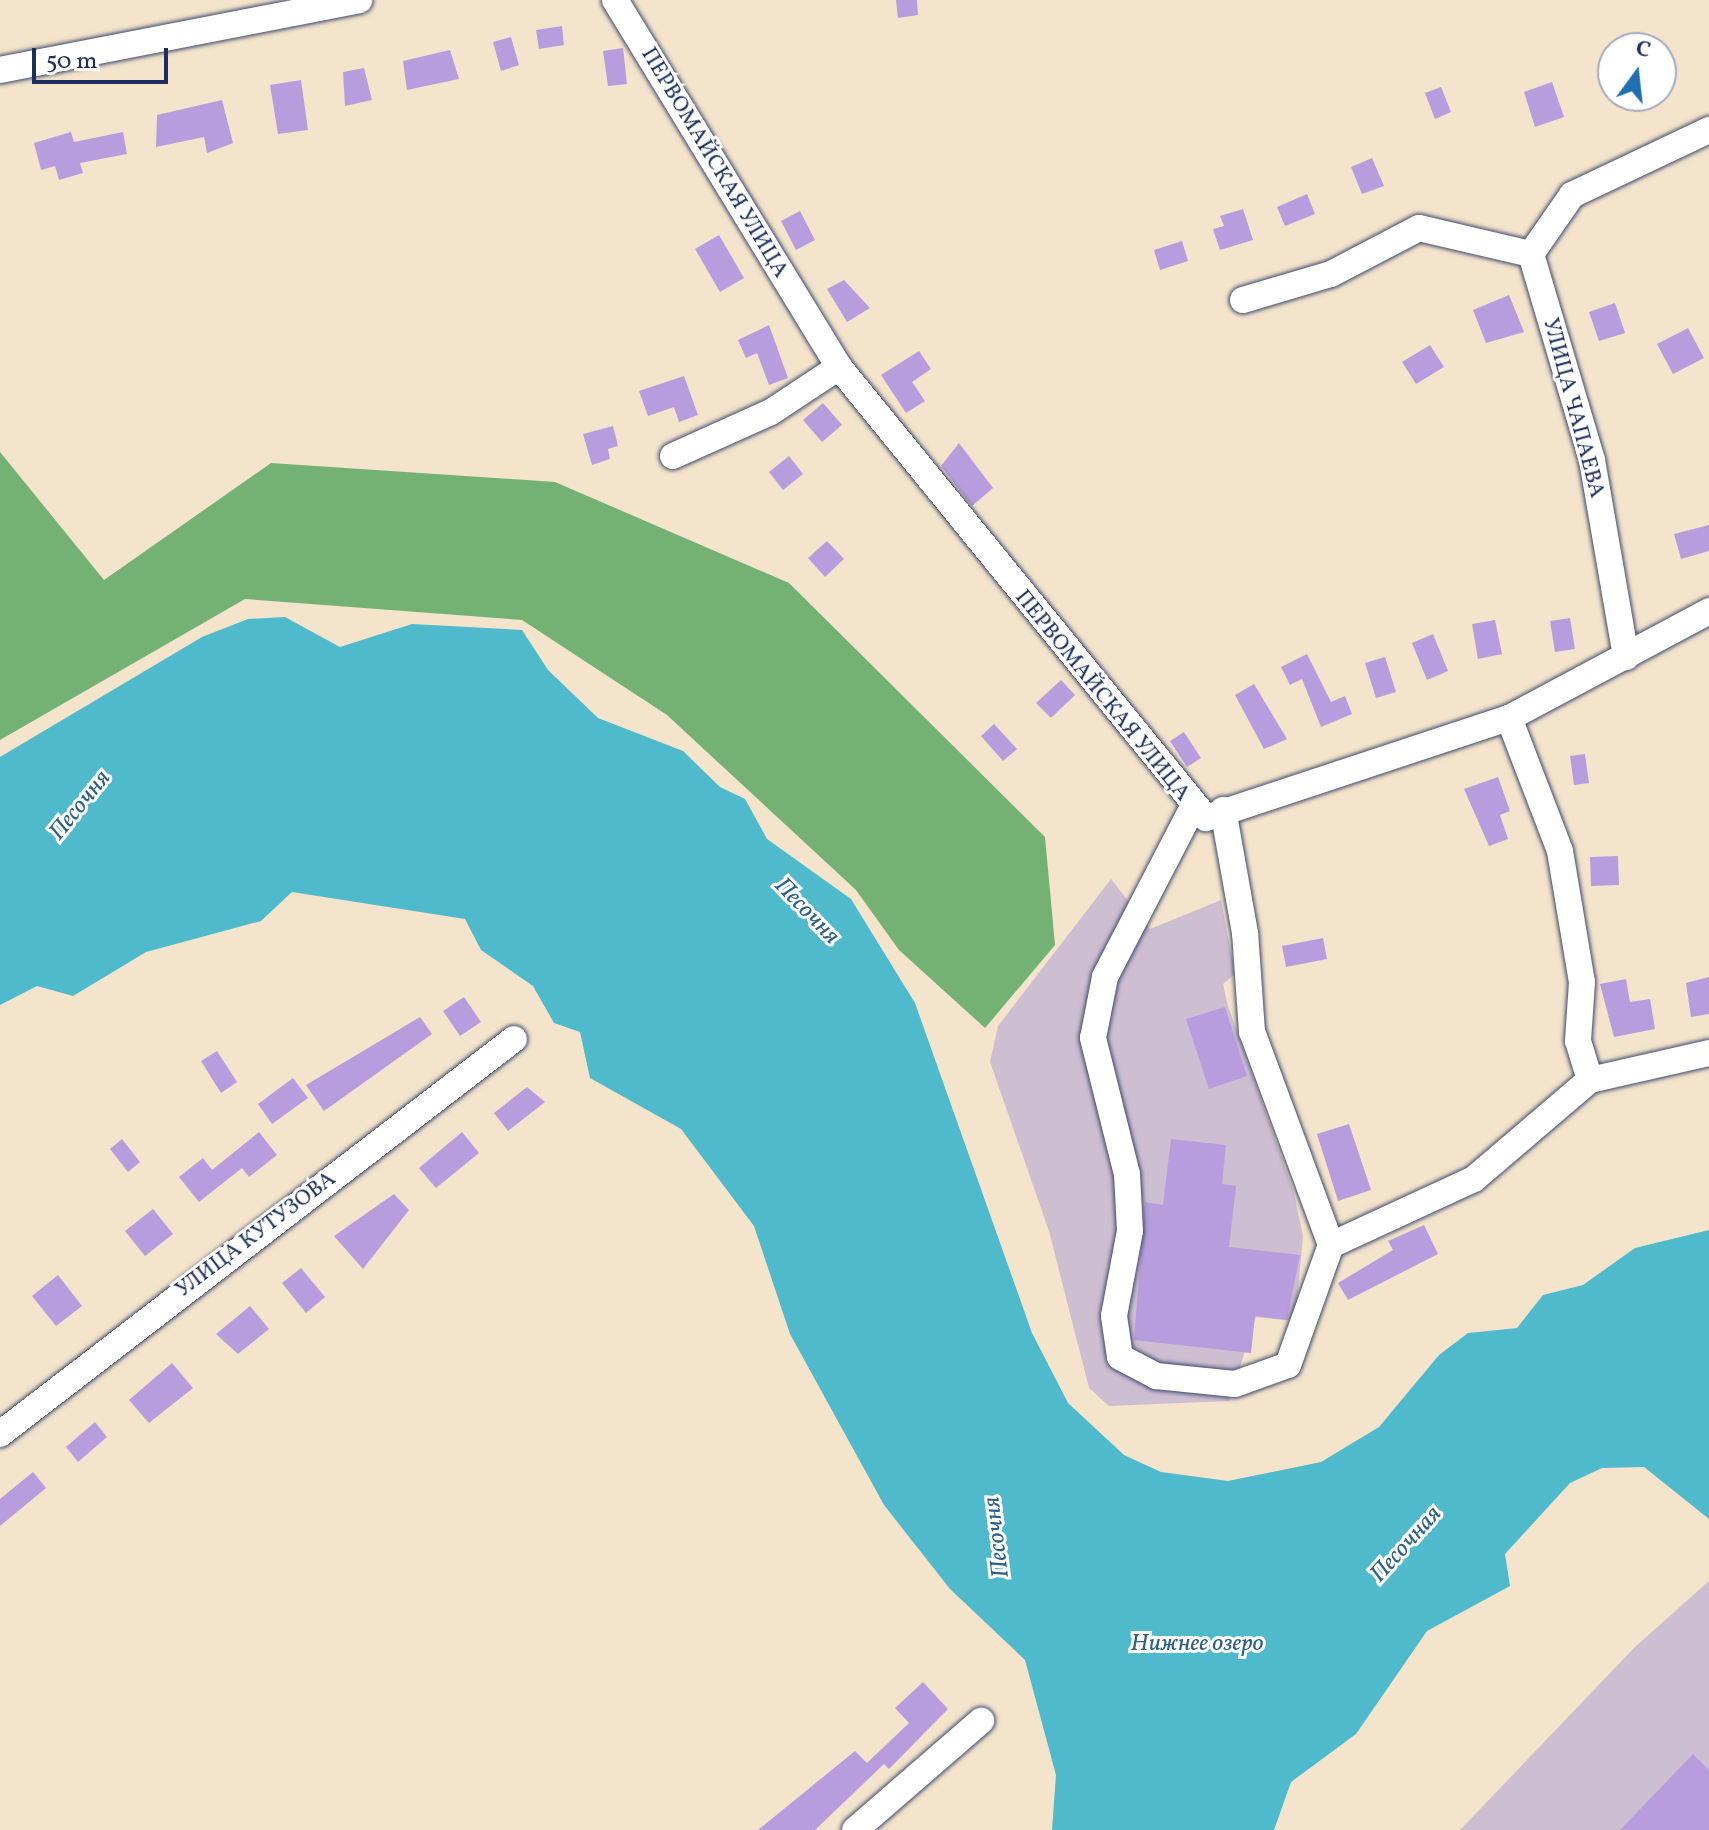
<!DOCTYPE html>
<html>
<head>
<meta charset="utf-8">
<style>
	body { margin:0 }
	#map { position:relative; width:1709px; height:1830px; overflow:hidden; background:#f4e4cb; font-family:Vollkorn,serif }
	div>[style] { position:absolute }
	.industrial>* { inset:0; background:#cebed1 }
	.forest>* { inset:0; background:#73b274 }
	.water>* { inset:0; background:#4fbacb }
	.building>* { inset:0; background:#b89dde }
	.roads { filter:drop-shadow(0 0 2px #3c4a6e) drop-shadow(0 0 2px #3c4a6e) }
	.minor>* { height:26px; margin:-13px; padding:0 13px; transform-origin:13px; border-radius:13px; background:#fff }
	span { translate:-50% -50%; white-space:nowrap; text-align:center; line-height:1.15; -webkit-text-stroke:6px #fff; paint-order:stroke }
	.street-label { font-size:22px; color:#1b2f5e }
	.water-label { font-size:24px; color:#2d6084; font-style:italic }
	.north { position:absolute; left:1597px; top:32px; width:80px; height:80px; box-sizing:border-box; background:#fff; border:2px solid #a4acbf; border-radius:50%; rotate:15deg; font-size:22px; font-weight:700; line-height:32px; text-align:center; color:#1b2f5e }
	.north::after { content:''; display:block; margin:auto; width:28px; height:36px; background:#1f6fb2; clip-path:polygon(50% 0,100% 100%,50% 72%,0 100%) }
	.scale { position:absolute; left:32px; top:48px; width:136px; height:36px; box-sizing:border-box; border:4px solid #1b2f5e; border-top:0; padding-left:10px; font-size:24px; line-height:28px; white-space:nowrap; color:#1b2f5e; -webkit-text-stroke:6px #fff; paint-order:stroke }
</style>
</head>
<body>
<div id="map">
	<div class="industrial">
		<div style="clip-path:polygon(1111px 879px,1150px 929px,1221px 900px,1235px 974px,1223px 984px,1228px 1006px,1294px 1193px,1303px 1236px,1295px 1321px,1256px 1317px,1229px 1401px,1109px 1406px,1089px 1388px,1049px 1231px,990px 1062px,998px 1026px)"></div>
		<div style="clip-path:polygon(1709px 1581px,1709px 1830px,1460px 1830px,1635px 1647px)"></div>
	</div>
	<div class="forest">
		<div style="clip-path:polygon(0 452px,104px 580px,271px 463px,555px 482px,789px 583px,1045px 837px,1055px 945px,985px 1028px,899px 950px,856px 890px,667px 715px,522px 620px,245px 599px,0 740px)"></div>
	</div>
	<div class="water">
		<div style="clip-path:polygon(285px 617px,340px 647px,412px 624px,522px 630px,548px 670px,598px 718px,683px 751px,720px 787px,745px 799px,767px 839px,851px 899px,915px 1003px,1032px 1333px,1068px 1403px,1124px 1455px,1161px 1472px,1228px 1481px,1321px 1462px,1379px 1427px,1439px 1355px,1468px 1333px,1517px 1328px,1543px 1295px,1583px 1285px,1635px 1248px,1709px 1230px,1709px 1519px,1644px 1467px,1602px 1468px,1570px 1483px,1505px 1554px,1510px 1586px,1427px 1631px,1356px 1734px,1291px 1782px,1274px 1830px,1052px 1830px,1056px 1775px,1025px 1660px,950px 1589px,884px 1505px,790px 1334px,754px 1226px,681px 1129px,590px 1078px,580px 1032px,554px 1023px,533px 986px,481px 950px,465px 919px,292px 892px,261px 921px,146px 952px,73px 996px,37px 986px,0 1005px,0 757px,202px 637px,248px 619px)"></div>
	</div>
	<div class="building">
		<div style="clip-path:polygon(896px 0,917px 0,918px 15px,898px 18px)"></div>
		<div style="clip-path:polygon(562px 26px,564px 45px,539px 49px,536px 30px)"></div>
		<div style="clip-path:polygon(511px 37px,519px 65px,501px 71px,493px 42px)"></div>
		<div style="clip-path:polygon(623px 48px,627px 84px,608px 86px,603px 51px)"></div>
		<div style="clip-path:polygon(450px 50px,459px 79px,407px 90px,403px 61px)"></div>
		<div style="clip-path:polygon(364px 68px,372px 100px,345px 106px,343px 72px)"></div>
		<div style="clip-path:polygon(301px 80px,308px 130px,278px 134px,270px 85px)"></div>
		<div style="clip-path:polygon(1552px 82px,1564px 117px,1535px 127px,1524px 92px)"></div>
		<div style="clip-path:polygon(1441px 87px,1451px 112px,1435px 119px,1425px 93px)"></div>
		<div style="clip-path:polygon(222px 100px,233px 143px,207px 153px,204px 137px,156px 147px,157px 115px)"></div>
		<div style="clip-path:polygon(71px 132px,74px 142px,123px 132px,127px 154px,80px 163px,83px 173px,59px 180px,55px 166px,41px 170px,34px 143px)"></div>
		<div style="clip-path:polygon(1372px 158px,1384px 186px,1362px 194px,1351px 167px)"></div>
		<div style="clip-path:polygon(1307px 194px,1315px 214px,1285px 226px,1277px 207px)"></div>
		<div style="clip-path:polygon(1243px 209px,1253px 240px,1220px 250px,1213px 229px,1224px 226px,1220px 216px)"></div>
		<div style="clip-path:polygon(800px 211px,815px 240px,796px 250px,781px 221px)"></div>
		<div style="clip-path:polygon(719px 235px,744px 278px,720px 292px,695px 249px)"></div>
		<div style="clip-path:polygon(1182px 241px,1188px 261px,1160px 270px,1154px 250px)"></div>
		<div style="clip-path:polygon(844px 280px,870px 308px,847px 322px,827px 289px)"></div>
		<div style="clip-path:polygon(1509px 295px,1524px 332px,1486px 343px,1473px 310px)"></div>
		<div style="clip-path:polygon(1615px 303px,1625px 333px,1599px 341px,1589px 312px)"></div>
		<div style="clip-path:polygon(769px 325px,788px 378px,769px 385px,757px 353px,746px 358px,738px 340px)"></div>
		<div style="clip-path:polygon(1688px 328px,1704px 358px,1673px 374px,1657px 344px)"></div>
		<div style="clip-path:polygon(1430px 345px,1444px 367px,1416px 384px,1402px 362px)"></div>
		<div style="clip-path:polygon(919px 351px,931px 369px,912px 382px,925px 401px,906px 413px,881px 375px)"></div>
		<div style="clip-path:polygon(684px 376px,698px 415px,679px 422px,674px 407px,648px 416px,639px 391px)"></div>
		<div style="clip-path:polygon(823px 403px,842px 425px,822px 442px,803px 420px)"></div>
		<div style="clip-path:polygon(613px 426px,618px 446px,608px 449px,610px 459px,592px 465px,583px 434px)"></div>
		<div style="clip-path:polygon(959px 443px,993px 488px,972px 506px,941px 466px)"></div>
		<div style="clip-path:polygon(789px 456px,803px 474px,783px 490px,769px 472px)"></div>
		<div style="clip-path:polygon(1709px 525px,1709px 551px,1681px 559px,1674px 534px)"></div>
		<div style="clip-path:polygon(827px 541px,844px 559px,825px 577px,808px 558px)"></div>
		<div style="clip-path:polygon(1570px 618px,1575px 649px,1555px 652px,1550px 621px)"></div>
		<div style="clip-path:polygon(1495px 620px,1502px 654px,1478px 659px,1472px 624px)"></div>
		<div style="clip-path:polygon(1433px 634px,1448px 671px,1427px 680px,1412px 643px)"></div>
		<div style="clip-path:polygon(1307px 654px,1331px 702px,1345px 696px,1352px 714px,1321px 727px,1302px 679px,1290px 685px,1281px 667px)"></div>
		<div style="clip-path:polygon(1385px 657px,1396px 692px,1376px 698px,1365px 663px)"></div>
		<div style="clip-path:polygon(1061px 680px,1075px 695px,1051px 718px,1036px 703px)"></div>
		<div style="clip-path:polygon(1254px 684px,1287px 739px,1264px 749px,1235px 695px)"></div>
		<div style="clip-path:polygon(994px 724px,1017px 749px,1003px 761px,981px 736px)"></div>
		<div style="clip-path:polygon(1184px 732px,1201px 758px,1187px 767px,1170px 741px)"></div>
		<div style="clip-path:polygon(1585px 754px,1589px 783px,1574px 785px,1570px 756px)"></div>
		<div style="clip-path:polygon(1498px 777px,1510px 811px,1500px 815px,1508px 839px,1489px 846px,1464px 789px)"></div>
		<div style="clip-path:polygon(1618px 856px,1619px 885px,1591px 886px,1590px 857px)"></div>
		<div style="clip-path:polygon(1323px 938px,1327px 959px,1286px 967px,1282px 946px)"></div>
		<div style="clip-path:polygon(1709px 977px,1709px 1014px,1691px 1017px,1686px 983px)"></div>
		<div style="clip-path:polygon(1626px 979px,1630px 1002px,1650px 999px,1655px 1029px,1614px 1037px,1600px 984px)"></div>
		<div style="clip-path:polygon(464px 997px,481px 1022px,460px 1036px,443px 1011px)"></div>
		<div style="clip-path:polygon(1225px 1007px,1247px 1076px,1209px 1089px,1186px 1019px)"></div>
		<div style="clip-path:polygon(420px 1017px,432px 1034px,324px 1111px,306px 1085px)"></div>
		<div style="clip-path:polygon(217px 1051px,237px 1082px,221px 1093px,201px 1061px)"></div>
		<div style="clip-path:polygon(293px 1078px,308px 1098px,272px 1124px,258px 1104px)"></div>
		<div style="clip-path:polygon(527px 1087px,545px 1102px,508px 1131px,494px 1113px)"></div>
		<div style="clip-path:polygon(1349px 1124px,1371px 1190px,1338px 1201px,1317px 1134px)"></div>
		<div style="clip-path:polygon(259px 1132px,277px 1155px,249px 1177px,242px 1168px,199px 1202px,179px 1177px,203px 1158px,212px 1170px)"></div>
		<div style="clip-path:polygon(462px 1132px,479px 1153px,436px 1188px,419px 1168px)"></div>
		<div style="clip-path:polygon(122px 1139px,140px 1162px,128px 1172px,110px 1149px)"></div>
		<div style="clip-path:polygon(1171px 1139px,1226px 1145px,1222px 1184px,1236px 1186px,1229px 1247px,1300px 1255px,1287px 1320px,1255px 1316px,1251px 1353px,1134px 1340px,1145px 1202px,1163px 1205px)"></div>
		<div style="clip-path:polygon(394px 1194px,409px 1210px,363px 1269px,334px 1236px)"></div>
		<div style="clip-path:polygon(153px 1209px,173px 1234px,145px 1256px,125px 1231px)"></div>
		<div style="clip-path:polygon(1424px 1225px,1438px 1254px,1348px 1300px,1338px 1283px,1393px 1250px,1388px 1241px)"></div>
		<div style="clip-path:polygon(301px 1268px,325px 1297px,306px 1313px,282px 1283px)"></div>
		<div style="clip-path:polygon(58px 1275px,82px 1306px,56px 1326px,32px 1296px)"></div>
		<div style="clip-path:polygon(250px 1306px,269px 1329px,238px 1354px,216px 1334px)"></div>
		<div style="clip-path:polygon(172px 1363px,193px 1388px,149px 1423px,129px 1400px)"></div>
		<div style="clip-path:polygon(95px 1422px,107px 1437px,78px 1462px,66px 1447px)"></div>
		<div style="clip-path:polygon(33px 1472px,46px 1488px,0 1526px,0 1499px)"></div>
		<div style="clip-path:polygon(923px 1682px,948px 1709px,889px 1769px,884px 1764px,815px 1830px,758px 1830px,855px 1751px,867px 1763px,909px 1723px,895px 1708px)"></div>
		<div style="clip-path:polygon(1693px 1754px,1709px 1770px,1709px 1830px,1620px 1830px)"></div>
	</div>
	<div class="roads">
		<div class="minor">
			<div style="left:615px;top:0;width:430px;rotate:58.6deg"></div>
			<div style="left:839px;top:367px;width:581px;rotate:50.86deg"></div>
			<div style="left:1206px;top:818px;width:319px;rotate:-18.3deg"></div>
			<div style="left:1509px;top:718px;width:227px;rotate:-28.1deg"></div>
			<div style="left:0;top:70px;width:366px;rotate:-11deg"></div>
			<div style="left:1531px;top:254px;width:215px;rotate:73.5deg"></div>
			<div style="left:1592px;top:460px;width:200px;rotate:80.2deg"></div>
			<div style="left:1243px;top:300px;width:92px;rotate:-16.5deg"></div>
			<div style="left:1331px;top:274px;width:99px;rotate:-27.6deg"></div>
			<div style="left:1419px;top:228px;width:115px;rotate:13.1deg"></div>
			<div style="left:1531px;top:254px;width:72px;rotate:-55.2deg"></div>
			<div style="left:1572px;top:195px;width:152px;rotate:-25.4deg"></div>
			<div style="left:673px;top:456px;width:107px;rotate:-24.2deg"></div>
			<div style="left:771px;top:412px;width:82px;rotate:-33.5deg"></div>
			<div style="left:1509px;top:718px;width:142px;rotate:69deg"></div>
			<div style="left:1560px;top:851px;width:133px;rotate:80.5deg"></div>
			<div style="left:1582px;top:982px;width:59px;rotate:93.9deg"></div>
			<div style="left:1578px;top:1041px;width:41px;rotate:72.9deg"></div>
			<div style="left:1192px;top:809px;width:189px;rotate:117.4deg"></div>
			<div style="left:1105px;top:977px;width:62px;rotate:101.1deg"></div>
			<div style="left:1093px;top:1038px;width:140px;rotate:76deg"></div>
			<div style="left:1127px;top:1174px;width:57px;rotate:87deg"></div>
			<div style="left:1130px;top:1231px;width:86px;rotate:100.7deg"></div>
			<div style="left:1114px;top:1316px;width:41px;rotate:81.7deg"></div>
			<div style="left:1120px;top:1357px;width:41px;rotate:27.8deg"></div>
			<div style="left:1156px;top:1376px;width:79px;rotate:5.8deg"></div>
			<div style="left:1235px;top:1384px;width:56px;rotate:-19.7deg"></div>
			<div style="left:1288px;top:1365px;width:127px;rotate:-70.3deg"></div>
			<div style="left:1331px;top:1245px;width:227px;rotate:-110.3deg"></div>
			<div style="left:1252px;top:1032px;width:99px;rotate:-94deg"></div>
			<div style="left:1245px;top:933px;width:125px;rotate:-100.1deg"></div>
			<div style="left:1331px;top:1245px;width:157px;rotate:-24.8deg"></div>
			<div style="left:1474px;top:1179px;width:153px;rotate:-40.5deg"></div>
			<div style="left:1590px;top:1080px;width:122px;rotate:-12.8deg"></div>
			<div style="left:0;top:1434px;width:648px;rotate:-37.54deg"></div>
			<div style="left:855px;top:1830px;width:167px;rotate:-40.9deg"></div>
		</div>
	</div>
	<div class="street-label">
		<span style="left:714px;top:163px;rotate:59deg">ПЕРВОМАЙСКАЯ УЛИЦА</span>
		<span style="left:1573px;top:408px;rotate:75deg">УЛИЦА ЧАПАЕВА</span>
		<span style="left:1102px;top:696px;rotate:51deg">ПЕРВОМАЙСКАЯ УЛИЦА</span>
		<span style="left:256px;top:1235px;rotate:-37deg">УЛИЦА КУТУЗОВА</span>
	</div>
	<div class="water-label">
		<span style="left:81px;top:806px;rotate:-51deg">Песочня</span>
		<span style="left:806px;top:912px;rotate:46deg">Песочня</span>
		<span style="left:998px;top:1537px;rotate:-97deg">Песочня</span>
		<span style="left:1407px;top:1545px;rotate:-48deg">Песочная</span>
		<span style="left:1197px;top:1645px">Нижнее озеро</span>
	</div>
	<div class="north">С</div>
	<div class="scale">50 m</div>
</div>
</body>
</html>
